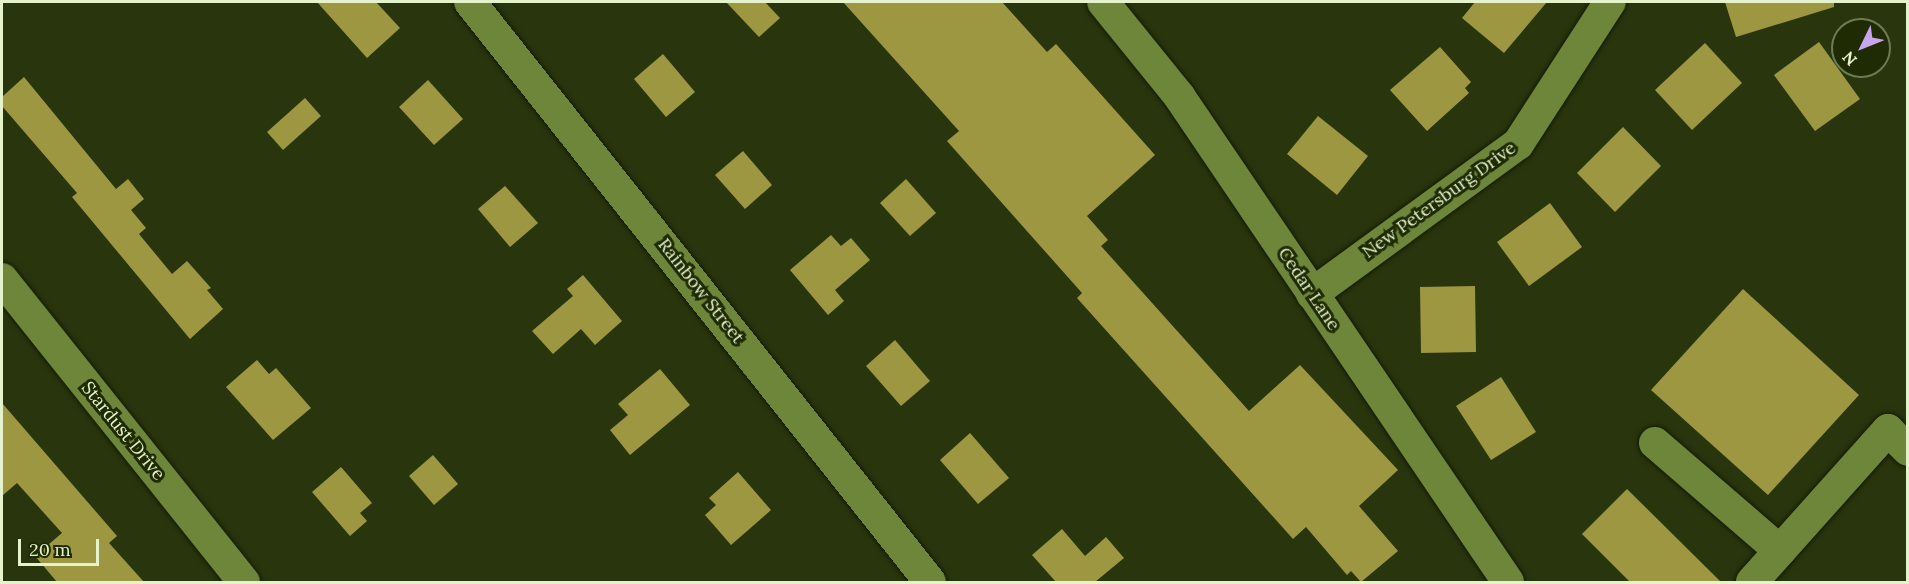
<!DOCTYPE html>
<html>
<head>
<meta charset="utf-8">
<style>
	body { margin:0 }
	#map { position:relative; width:1909px; height:584px; overflow:hidden; background:#29360d; font-family:Lora,serif }
	div>[style] { position:absolute }
	.building>* { inset:0; background:#9e9742 }
	.roads { filter:drop-shadow(0 0 2px #141c05) drop-shadow(0 0 2px #141c05) }
	.minor>* { height:32px; margin:-16px; padding:0 16px; transform-origin:16px; border-radius:16px; background:#6d863a }
	span { translate:-50% -50%; white-space:nowrap; text-align:center; line-height:1.15; -webkit-text-stroke:6px #1f2c03; paint-order:stroke }
	.street-label { font-size:18px; color:#e4f3cc }
	.frame { position:absolute; inset:0; border:3px solid #e4f3cc; pointer-events:none }
	.north { position:absolute; left:1831px; top:18px; width:60px; height:60px; box-sizing:border-box; background:#1f2c03; border:2px solid #6e7c53; border-radius:50%; rotate:227deg; font-size:16px; font-weight:700; line-height:24px; text-align:center; color:#e4f3cc }
	.north::after { content:''; display:block; margin:auto; width:21px; height:27px; background:#c7a6ef; clip-path:polygon(50% 0,100% 100%,50% 72%,0 100%) }
	.scale { position:absolute; left:18px; top:539px; width:81px; height:27px; box-sizing:border-box; border:3px solid #e4f3cc; border-top:0; padding-left:8px; font-size:18px; line-height:21px; white-space:nowrap; color:#e4f3cc; -webkit-text-stroke:4px #1f2c03; paint-order:stroke }
</style>
</head>
<body>
<div id="map">
	<div class="building">
		<div style="clip-path:polygon(317px 2px,376px 2px,400px 28px,367px 58px)"></div>
		<div style="clip-path:polygon(726px 2px,765px 2px,780px 18px,759px 37px)"></div>
		<div style="clip-path:polygon(843px 2px,1002px 2px,1047px 52px,1056px 44px,1155px 155px,1087px 216px,1108px 240px,1101px 246px,1249px 411px,1300px 365px,1398px 470px,1359px 506px,1398px 551px,1361px 582px,1351px 571px,1347px 575px,1306px 527px,1293px 539px,1077px 298px,1082px 293px,947px 141px,959px 131px)"></div>
		<div style="clip-path:polygon(1475px 2px,1547px 2px,1504px 53px,1462px 18px)"></div>
		<div style="clip-path:polygon(1725px 2px,1834px 2px,1834px 7px,1736px 37px)"></div>
		<div style="clip-path:polygon(1819px 42px,1860px 99px,1815px 131px,1774px 75px)"></div>
		<div style="clip-path:polygon(1705px 43px,1742px 83px,1692px 130px,1655px 90px)"></div>
		<div style="clip-path:polygon(1440px 47px,1471px 82px,1465px 88px,1469px 93px,1427px 131px,1390px 90px)"></div>
		<div style="clip-path:polygon(663px 54px,695px 92px,666px 117px,634px 79px)"></div>
		<div style="clip-path:polygon(24px 77px,116px 189px,128px 179px,144px 199px,131px 210px,146px 228px,139px 234px,172px 274px,187px 261px,211px 288px,207px 290px,223px 309px,190px 339px,72px 197px,77px 193px,2px 106px,2px 97px)"></div>
		<div style="clip-path:polygon(428px 80px,463px 119px,434px 145px,399px 107px)"></div>
		<div style="clip-path:polygon(305px 98px,321px 116px,283px 150px,267px 132px)"></div>
		<div style="clip-path:polygon(1318px 116px,1368px 156px,1337px 195px,1287px 154px)"></div>
		<div style="clip-path:polygon(1623px 127px,1661px 166px,1615px 212px,1577px 173px)"></div>
		<div style="clip-path:polygon(743px 151px,772px 185px,745px 209px,715px 175px)"></div>
		<div style="clip-path:polygon(906px 179px,936px 213px,910px 236px,880px 203px)"></div>
		<div style="clip-path:polygon(505px 186px,538px 223px,510px 247px,478px 209px)"></div>
		<div style="clip-path:polygon(1550px 203px,1582px 247px,1529px 286px,1497px 242px)"></div>
		<div style="clip-path:polygon(831px 235px,841px 246px,851px 238px,870px 260px,835px 290px,844px 301px,828px 315px,790px 270px)"></div>
		<div style="clip-path:polygon(583px 275px,622px 321px,595px 345px,581px 329px,553px 354px,532px 331px,573px 296px,567px 289px)"></div>
		<div style="clip-path:polygon(1475px 286px,1476px 352px,1421px 353px,1420px 287px)"></div>
		<div style="clip-path:polygon(1743px 289px,1859px 395px,1768px 495px,1651px 390px)"></div>
		<div style="clip-path:polygon(895px 340px,930px 381px,901px 406px,866px 366px)"></div>
		<div style="clip-path:polygon(257px 360px,269px 374px,276px 368px,311px 408px,273px 440px,226px 387px)"></div>
		<div style="clip-path:polygon(660px 369px,690px 405px,630px 455px,610px 430px,628px 415px,618px 404px)"></div>
		<div style="clip-path:polygon(1501px 377px,1536px 432px,1491px 460px,1456px 406px)"></div>
		<div style="clip-path:polygon(2px 403px,117px 536px,109px 543px,144px 582px,57px 582px,35px 556px,62px 533px,17px 483px,2px 496px)"></div>
		<div style="clip-path:polygon(970px 433px,1009px 478px,978px 504px,940px 460px)"></div>
		<div style="clip-path:polygon(433px 455px,458px 484px,434px 505px,409px 476px)"></div>
		<div style="clip-path:polygon(341px 467px,372px 503px,360px 513px,367px 521px,350px 536px,312px 492px)"></div>
		<div style="clip-path:polygon(738px 472px,771px 510px,731px 545px,705px 515px,716px 505px,709px 498px)"></div>
		<div style="clip-path:polygon(1627px 489px,1721px 582px,1630px 582px,1582px 534px)"></div>
		<div style="clip-path:polygon(1062px 529px,1085px 556px,1106px 537px,1124px 558px,1095px 582px,1056px 582px,1032px 555px)"></div>
	</div>
	<div class="roads">
		<div class="minor">
			<div style="left:470px;top:2px;width:740px;rotate:51.58deg"></div>
			<div style="left:1103px;top:2px;width:121px;rotate:51deg"></div>
			<div style="left:1179px;top:96px;width:587px;rotate:55.9deg"></div>
			<div style="left:2px;top:279px;width:388px;rotate:51.4deg"></div>
			<div style="left:1312px;top:294px;width:255px;rotate:-36.1deg"></div>
			<div style="left:1518px;top:144px;width:169px;rotate:-57.1deg"></div>
			<div style="left:1655px;top:443px;width:165px;rotate:40.8deg"></div>
			<div style="left:1752px;top:582px;width:204px;rotate:-48.2deg"></div>
			<div style="left:1888px;top:430px;width:28px;rotate:45deg"></div>
		</div>
	</div>
	<div class="street-label">
		<span style="left:1439px;top:200px;rotate:-36deg">New Petersburg Drive</span>
		<span style="left:1309px;top:289px;rotate:56deg">Cedar Lane</span>
		<span style="left:701px;top:291px;rotate:52deg">Rainbow Street</span>
		<span style="left:123px;top:431px;rotate:51deg">Stardust Drive</span>
	</div>
	<div class="frame"></div>
	<div class="north">N</div>
	<div class="scale">20 m</div>
</div>
</body>
</html>
